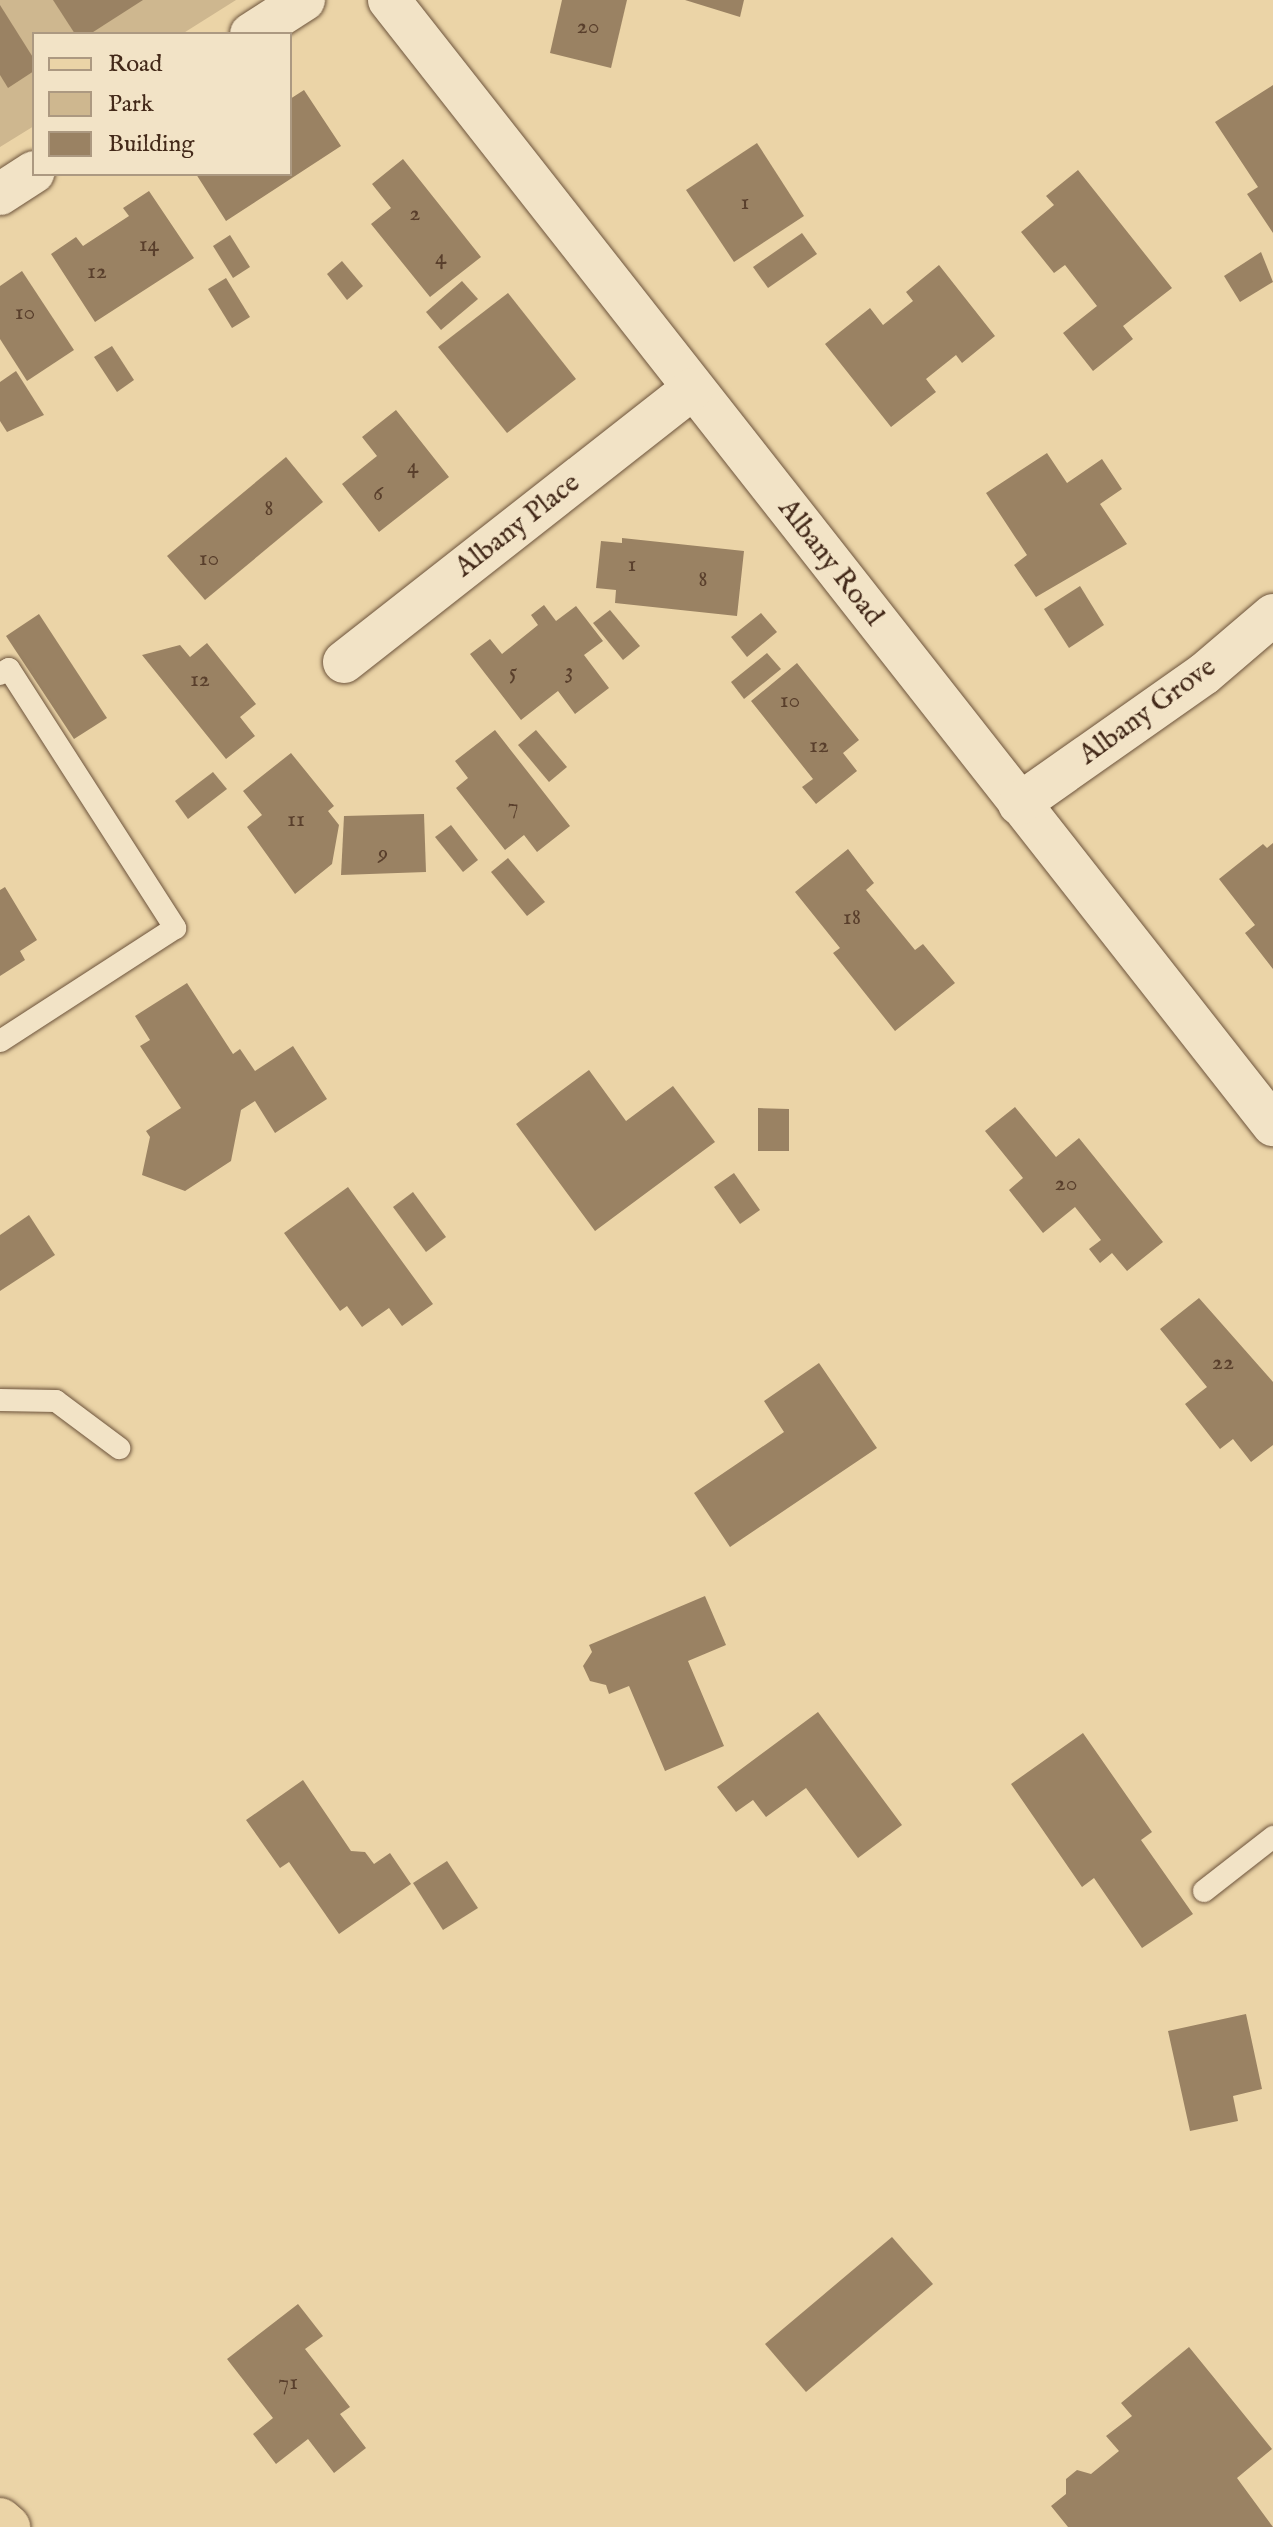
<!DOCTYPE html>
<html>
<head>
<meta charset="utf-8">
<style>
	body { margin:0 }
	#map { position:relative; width:1273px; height:2527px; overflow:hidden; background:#ebd4a7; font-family:"IM FELL English",serif }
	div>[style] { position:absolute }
	.green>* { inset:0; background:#ceb78f }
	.building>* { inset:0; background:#9a8263 }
	.roads { filter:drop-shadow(0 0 2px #6d543c) drop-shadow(0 0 2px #6d543c) }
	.service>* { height:22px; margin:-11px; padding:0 11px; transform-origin:11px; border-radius:11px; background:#f2e3c6 }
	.minor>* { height:42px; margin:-21px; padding:0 21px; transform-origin:21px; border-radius:21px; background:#f2e3c6 }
	.primary>* { height:44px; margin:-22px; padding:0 22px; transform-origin:22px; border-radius:22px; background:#ebd4a7 }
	span { translate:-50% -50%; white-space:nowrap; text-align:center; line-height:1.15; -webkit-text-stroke:6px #f2e3c6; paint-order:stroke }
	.number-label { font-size:24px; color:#593f2c }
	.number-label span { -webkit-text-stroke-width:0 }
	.street-label { font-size:28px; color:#432919 }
	.legend { position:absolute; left:32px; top:32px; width:260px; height:144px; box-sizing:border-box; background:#f2e3c6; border:2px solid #ac9981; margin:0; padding:10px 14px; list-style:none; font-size:24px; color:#432919 }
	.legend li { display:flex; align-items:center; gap:16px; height:40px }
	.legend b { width:40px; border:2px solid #ac9981 }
</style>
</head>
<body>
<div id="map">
	<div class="green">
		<div style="clip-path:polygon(0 0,236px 0,182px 34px,34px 34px,34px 126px,0 147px)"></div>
	</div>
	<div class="building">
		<div style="clip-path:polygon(53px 0,143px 0,90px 34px,75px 34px)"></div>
		<div style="clip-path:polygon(562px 0,627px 0,611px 68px,550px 53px)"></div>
		<div style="clip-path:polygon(685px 0,744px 0,740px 17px)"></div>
		<div style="clip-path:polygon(0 5px,34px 59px,34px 71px,8px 88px,0 75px)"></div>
		<div style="clip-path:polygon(1273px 85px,1273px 233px,1247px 194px,1258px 187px,1215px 122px)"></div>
		<div style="clip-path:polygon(304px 90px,341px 146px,226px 221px,196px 174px,290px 174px,290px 99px)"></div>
		<div style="clip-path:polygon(757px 143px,804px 216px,734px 262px,686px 190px)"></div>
		<div style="clip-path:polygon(403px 159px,481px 257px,430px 297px,371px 224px,391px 208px,372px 184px)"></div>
		<div style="clip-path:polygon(1078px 170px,1172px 288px,1123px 326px,1133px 339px,1093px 371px,1063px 333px,1097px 306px,1065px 265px,1054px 273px,1021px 232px,1054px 205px,1046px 196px)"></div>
		<div style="clip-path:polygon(149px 191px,194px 258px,95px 322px,51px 254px,76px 237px,83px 246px,129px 216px,123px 208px)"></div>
		<div style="clip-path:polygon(802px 233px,817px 254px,768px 288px,753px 267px)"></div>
		<div style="clip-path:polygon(230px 235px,250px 267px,233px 278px,213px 246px)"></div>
		<div style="clip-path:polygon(1261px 252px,1273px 282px,1240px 302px,1224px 276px)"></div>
		<div style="clip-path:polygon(342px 261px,363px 286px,347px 300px,327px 274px)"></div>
		<div style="clip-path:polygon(939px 265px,995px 336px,962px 363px,956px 355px,926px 379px,936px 392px,891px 427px,825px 344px,870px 308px,883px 325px,913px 301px,906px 292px)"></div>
		<div style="clip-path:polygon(22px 271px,74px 350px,27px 381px,0 339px,0 286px)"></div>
		<div style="clip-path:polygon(226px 278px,250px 317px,232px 328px,208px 289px)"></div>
		<div style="clip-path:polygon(462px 281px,478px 299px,441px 330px,426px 312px)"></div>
		<div style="clip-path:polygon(508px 293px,576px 379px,507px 433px,438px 347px)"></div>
		<div style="clip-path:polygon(112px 346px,134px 380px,117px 392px,94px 357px)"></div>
		<div style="clip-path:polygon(16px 371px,44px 415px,7px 432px,0 421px,0 382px)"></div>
		<div style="clip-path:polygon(396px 410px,449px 477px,379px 532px,342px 484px,377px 456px,362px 437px)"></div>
		<div style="clip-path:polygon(1047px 453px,1067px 483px,1102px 459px,1122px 489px,1100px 504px,1127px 544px,1036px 597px,1014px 565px,1027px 555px,986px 493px)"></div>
		<div style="clip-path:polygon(286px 457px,323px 502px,205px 600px,167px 556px)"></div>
		<div style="clip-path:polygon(622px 538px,744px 551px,737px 616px,615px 603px,616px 590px,596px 588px,601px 541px,622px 543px)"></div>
		<div style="clip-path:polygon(1080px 586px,1104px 625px,1069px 648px,1044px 609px)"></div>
		<div style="clip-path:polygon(544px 605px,556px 621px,576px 606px,603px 641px,584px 655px,609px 688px,575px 714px,558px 691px,521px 720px,470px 654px,490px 639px,502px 654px,538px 625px,531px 615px)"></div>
		<div style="clip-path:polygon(610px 610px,640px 646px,623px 660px,593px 623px)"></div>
		<div style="clip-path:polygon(761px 613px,777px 632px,747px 657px,731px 637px)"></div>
		<div style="clip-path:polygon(39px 614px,107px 718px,74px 739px,6px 636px)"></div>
		<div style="clip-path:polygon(207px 643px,256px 704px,240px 717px,255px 736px,226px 759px,142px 655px,180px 645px,190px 657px)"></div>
		<div style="clip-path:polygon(767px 653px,781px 669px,744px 699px,731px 682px)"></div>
		<div style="clip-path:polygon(797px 663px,859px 740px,843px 753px,857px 771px,816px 804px,802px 787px,813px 779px,751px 701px)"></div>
		<div style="clip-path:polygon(495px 730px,570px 826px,537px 852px,524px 835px,505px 850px,456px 788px,468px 778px,455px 761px)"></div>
		<div style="clip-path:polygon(536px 730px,567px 767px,549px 782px,518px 745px)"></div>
		<div style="clip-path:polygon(291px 753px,334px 806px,328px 811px,339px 825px,332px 864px,295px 894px,247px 827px,262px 815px,243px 791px)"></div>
		<div style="clip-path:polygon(213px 772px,227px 789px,188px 819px,175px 801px)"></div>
		<div style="clip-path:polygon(424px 814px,426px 872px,341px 875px,344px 816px)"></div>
		<div style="clip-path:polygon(451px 825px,478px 860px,463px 872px,435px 837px)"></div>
		<div style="clip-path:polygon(1273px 843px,1273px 969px,1245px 933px,1255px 925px,1219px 879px,1263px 844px,1267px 848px)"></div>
		<div style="clip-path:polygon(848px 849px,874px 883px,866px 890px,915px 950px,923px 944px,955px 983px,895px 1031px,833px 953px,840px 948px,795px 892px)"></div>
		<div style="clip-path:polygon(508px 858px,545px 902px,527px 916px,491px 872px)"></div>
		<div style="clip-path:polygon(5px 887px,37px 940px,20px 951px,25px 960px,0 976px,0 890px)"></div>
		<div style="clip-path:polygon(187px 983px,233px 1054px,240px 1049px,255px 1071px,293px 1046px,327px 1099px,275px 1133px,255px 1101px,241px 1110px,231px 1161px,185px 1191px,142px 1175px,150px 1137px,146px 1131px,181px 1108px,140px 1046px,150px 1040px,135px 1016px)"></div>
		<div style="clip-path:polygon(589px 1070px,626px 1121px,673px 1086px,715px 1142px,595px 1231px,516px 1124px)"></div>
		<div style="clip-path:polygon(1015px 1107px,1056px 1157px,1079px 1138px,1163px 1242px,1127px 1271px,1112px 1253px,1100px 1263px,1089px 1249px,1101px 1240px,1075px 1207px,1043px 1233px,1009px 1190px,1023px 1178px,985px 1131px)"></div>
		<div style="clip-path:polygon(758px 1108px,789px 1109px,789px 1151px,758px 1151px)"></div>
		<div style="clip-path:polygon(734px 1173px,760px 1210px,740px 1224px,714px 1187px)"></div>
		<div style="clip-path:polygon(348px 1187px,433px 1304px,402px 1326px,389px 1308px,362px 1327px,347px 1306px,340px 1311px,284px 1233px)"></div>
		<div style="clip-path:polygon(413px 1192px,446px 1237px,426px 1252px,393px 1207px)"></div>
		<div style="clip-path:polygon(29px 1215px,55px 1255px,0 1291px,0 1235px)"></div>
		<div style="clip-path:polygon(1199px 1298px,1273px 1382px,1273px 1445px,1251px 1462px,1233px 1439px,1220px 1449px,1185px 1404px,1207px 1387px,1160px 1329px)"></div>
		<div style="clip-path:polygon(819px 1363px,877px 1448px,730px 1547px,694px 1493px,784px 1432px,764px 1401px)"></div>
		<div style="clip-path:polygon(705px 1596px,726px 1645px,688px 1661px,724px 1746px,665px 1771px,629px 1686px,609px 1694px,606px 1685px,590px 1681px,583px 1666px,592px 1652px,589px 1645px)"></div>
		<div style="clip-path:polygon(818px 1712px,902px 1825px,858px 1858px,806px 1788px,766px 1817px,753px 1800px,736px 1812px,717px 1787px)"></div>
		<div style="clip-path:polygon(1083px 1733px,1152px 1832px,1141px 1840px,1193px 1914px,1142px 1948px,1094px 1878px,1082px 1887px,1011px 1784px)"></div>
		<div style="clip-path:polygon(303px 1780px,351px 1851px,365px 1852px,374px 1864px,390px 1853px,411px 1884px,339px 1934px,289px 1862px,280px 1868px,246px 1820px)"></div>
		<div style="clip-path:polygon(447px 1861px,478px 1908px,443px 1930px,413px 1883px)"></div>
		<div style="clip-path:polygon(1246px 2014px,1262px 2089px,1233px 2096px,1238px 2121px,1190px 2131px,1168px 2031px)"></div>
		<div style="clip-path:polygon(892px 2237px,933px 2284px,806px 2392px,765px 2344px)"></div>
		<div style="clip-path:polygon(298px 2304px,323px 2336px,305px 2349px,350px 2407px,340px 2414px,366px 2448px,334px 2473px,308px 2439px,276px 2464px,253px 2434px,273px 2418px,227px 2359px)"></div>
		<div style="clip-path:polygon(1189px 2347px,1272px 2449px,1237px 2478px,1273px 2527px,1068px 2527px,1051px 2506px,1066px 2494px,1066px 2479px,1077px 2470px,1091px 2474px,1119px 2451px,1106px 2436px,1132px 2416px,1121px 2403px)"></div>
	</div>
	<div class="roads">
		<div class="service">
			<div style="left:0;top:674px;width:10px;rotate:-29deg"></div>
			<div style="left:9px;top:669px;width:308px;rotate:57.3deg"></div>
			<div style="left:175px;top:928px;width:208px;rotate:147.1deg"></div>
			<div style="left:0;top:1400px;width:56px;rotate:1deg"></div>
			<div style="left:56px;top:1401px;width:79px;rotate:36.7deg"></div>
			<div style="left:1204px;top:1891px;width:88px;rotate:-38deg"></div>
		</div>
		<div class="minor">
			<div style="left:389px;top:0;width:1431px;rotate:51.84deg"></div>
			<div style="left:251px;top:34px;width:63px;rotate:-32.7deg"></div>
			<div style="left:0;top:194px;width:40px;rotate:-32.9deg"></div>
			<div style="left:344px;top:662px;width:442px;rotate:-38.1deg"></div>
			<div style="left:1019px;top:804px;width:226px;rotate:-35.1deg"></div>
			<div style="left:1204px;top:674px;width:91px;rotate:-40.5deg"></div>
		</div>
		<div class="primary">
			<div style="left:0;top:2520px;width:11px;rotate:41deg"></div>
		</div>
	</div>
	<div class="number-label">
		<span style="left:588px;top:27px">20</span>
		<span style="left:745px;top:203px">1</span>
		<span style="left:415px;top:214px">2</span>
		<span style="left:149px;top:245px">14</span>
		<span style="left:441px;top:258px">4</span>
		<span style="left:97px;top:272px">12</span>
		<span style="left:25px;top:313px">10</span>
		<span style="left:413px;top:467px">4</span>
		<span style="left:378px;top:494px">6</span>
		<span style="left:269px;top:509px">8</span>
		<span style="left:209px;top:559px">10</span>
		<span style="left:632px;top:565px">1</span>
		<span style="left:703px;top:580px">8</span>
		<span style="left:569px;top:672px">3</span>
		<span style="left:513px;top:673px">5</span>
		<span style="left:200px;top:680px">12</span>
		<span style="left:790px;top:701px">10</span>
		<span style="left:819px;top:746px">12</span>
		<span style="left:513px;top:807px">7</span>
		<span style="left:296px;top:820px">11</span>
		<span style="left:383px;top:854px">9</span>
		<span style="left:852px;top:918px">18</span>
		<span style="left:1066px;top:1184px">20</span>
		<span style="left:1223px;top:1363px">22</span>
		<span style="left:288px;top:2383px">71</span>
	</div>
	<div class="street-label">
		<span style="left:518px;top:526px;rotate:-38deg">Albany Place</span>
		<span style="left:830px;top:563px;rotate:52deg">Albany Road</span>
		<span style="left:1148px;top:712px;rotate:-36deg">Albany Grove</span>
	</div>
	<ul class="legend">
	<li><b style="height:10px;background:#ebd4a7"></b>Road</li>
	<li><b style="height:22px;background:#ceb78f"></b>Park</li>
	<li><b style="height:22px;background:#9a8263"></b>Building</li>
	</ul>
</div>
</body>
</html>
